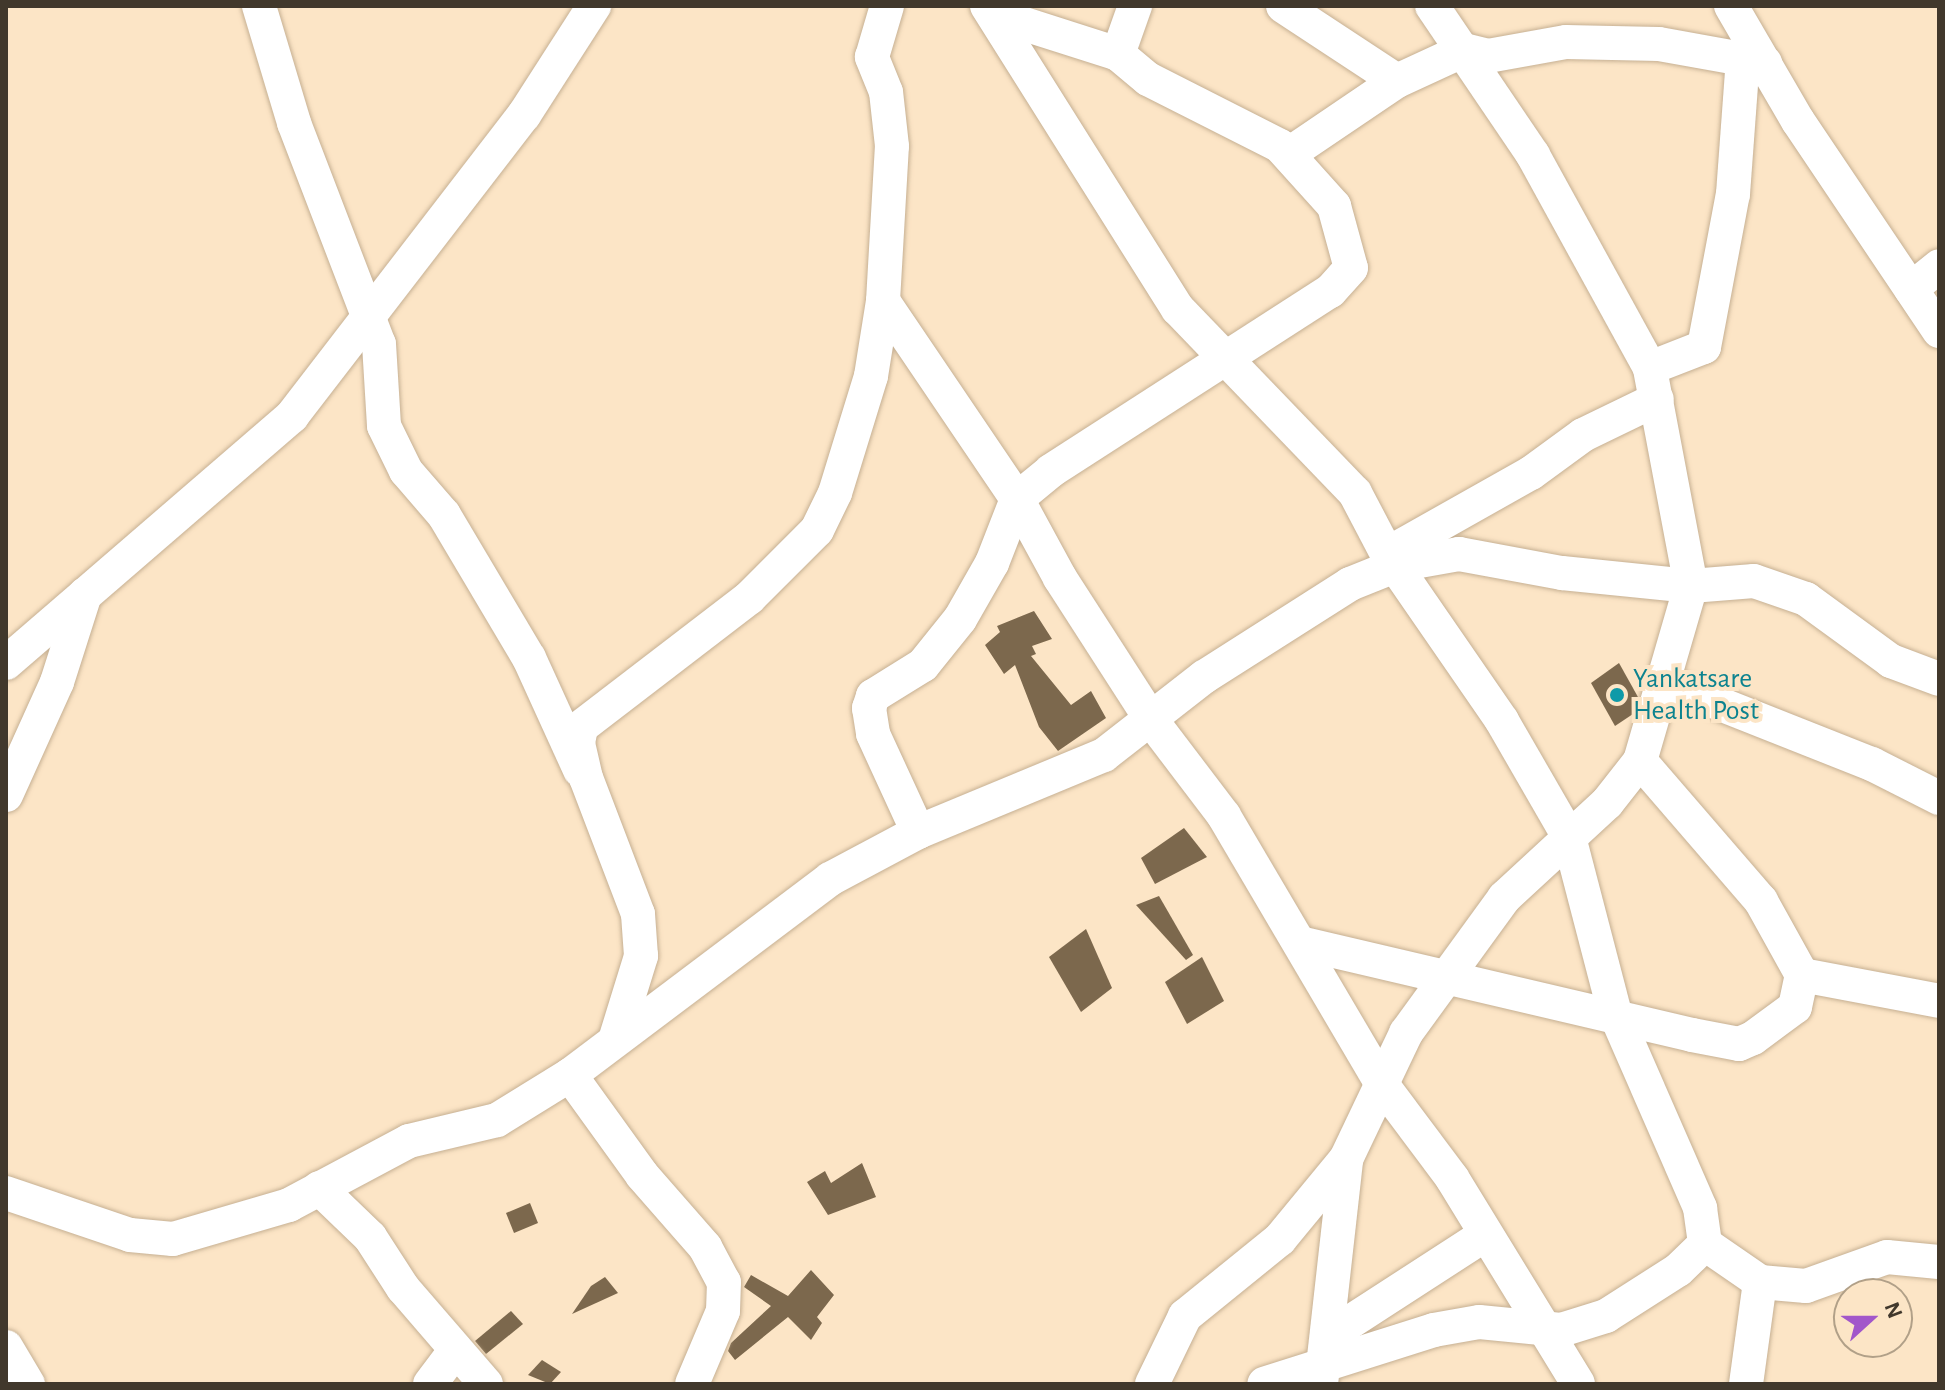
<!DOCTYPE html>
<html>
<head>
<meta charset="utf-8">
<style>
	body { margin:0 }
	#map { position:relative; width:1945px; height:1390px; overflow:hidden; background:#fce5c6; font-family:"Alegreya Sans",sans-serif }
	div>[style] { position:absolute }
	.building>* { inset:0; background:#7c684d }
	.roads { filter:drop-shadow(0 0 2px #c6b093) drop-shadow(0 0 2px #c6b093) }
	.minor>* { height:34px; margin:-17px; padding:0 17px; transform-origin:17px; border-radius:17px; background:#fff }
	.dots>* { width:22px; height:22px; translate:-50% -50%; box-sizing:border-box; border:4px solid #fce5c6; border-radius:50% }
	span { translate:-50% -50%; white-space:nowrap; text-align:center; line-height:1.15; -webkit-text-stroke:8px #fce5c6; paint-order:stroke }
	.culture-label { font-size:28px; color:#0d838f }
	.left { translate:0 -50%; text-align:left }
	.frame { position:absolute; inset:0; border:8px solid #41382c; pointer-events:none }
	.north { position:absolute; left:1833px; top:1278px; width:80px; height:80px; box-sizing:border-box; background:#fce5c6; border:2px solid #b1a088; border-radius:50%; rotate:69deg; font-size:22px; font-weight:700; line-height:32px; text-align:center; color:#41382c }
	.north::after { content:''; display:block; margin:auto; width:28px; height:36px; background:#a257ca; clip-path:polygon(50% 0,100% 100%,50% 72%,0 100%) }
</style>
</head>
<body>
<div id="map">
	<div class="building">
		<div style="clip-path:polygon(1034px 611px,1052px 639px,1032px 646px,1036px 654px,1031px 656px,1071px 705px,1091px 691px,1106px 718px,1058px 751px,1039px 727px,1015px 665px,1004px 674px,985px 645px,1000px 632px,997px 626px)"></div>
		<div style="clip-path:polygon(1619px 663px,1638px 697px,1633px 714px,1615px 726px,1591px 683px)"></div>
		<div style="clip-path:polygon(1184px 828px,1207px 857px,1155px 884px,1141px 858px)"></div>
		<div style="clip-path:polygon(1159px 896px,1193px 955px,1186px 960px,1136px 905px)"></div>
		<div style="clip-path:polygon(1086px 929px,1112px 988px,1081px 1012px,1049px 957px)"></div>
		<div style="clip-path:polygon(1202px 957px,1224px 1001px,1187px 1024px,1165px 982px)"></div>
		<div style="clip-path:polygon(862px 1163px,876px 1197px,828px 1215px,807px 1182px,825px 1171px,831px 1183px)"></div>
		<div style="clip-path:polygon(530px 1203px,538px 1223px,514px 1233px,506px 1213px)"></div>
		<div style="clip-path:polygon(811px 1270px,834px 1295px,817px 1317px,822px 1323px,811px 1340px,788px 1317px,735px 1360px,728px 1351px,731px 1343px,771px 1306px,744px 1287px,751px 1275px,788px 1296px)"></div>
		<div style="clip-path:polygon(605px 1277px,618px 1293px,572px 1314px,591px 1286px)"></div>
		<div style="clip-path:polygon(511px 1311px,523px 1324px,486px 1354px,475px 1341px)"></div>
		<div style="clip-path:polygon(542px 1360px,561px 1372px,550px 1384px,528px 1375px)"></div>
	</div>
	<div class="roads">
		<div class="minor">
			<div style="left:259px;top:6px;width:122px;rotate:73.3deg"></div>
			<div style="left:294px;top:123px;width:237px;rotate:69deg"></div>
			<div style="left:379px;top:344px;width:82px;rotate:86.5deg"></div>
			<div style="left:384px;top:426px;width:50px;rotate:63.9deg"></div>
			<div style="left:406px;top:471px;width:58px;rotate:49.2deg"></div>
			<div style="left:444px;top:515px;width:166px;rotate:59.3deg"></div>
			<div style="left:529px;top:658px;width:123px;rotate:65.5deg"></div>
			<div style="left:987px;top:6px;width:358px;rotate:57.8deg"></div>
			<div style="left:1178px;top:309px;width:255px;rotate:46.1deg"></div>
			<div style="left:1355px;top:493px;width:69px;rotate:62.3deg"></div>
			<div style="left:1387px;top:554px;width:203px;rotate:55.4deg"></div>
			<div style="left:1502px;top:721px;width:134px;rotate:60deg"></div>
			<div style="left:1569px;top:837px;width:182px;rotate:75.4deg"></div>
			<div style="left:1615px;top:1013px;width:213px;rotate:66.4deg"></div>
			<div style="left:1700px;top:1208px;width:36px;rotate:82deg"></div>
			<div style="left:1705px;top:1244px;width:37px;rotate:136deg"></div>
			<div style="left:1678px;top:1270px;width:85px;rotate:147.4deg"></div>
			<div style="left:1606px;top:1316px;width:47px;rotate:162.7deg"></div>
			<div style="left:1561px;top:1330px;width:82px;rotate:-174.4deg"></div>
			<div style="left:1479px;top:1322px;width:46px;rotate:169.9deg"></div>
			<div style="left:1434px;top:1330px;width:178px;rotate:162.4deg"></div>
			<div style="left:1283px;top:6px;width:136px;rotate:33.3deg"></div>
			<div style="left:1397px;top:81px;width:74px;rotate:-24.8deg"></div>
			<div style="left:1464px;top:50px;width:25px;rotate:14deg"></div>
			<div style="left:1488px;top:56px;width:79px;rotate:-10.2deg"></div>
			<div style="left:1566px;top:42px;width:93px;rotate:1.2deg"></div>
			<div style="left:1659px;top:44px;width:108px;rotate:10.2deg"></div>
			<div style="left:1731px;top:6px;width:133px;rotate:59.8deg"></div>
			<div style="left:1798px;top:121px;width:253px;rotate:56.1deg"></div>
			<div style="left:993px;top:14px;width:131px;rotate:17.7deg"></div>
			<div style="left:1118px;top:54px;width:39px;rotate:40deg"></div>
			<div style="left:1148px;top:79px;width:148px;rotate:26.9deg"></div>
			<div style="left:1280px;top:146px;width:81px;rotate:48deg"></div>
			<div style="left:1334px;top:206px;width:64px;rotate:74.7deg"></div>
			<div style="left:1351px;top:268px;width:31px;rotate:132deg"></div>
			<div style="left:1330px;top:291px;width:332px;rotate:147.2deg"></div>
			<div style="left:1051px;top:471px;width:44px;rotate:140.5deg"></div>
			<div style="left:1017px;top:499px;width:90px;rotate:61.4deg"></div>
			<div style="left:1060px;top:578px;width:170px;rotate:57.2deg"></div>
			<div style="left:1152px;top:721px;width:119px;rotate:52.8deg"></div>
			<div style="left:1224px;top:816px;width:310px;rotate:59.5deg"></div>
			<div style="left:1381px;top:1083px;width:119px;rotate:53.2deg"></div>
			<div style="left:1452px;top:1178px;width:241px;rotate:58.5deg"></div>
			<div style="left:1118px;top:54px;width:51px;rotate:-70.5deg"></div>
			<div style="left:1289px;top:154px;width:130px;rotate:-34.1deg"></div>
			<div style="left:1911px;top:289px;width:36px;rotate:-39deg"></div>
			<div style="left:883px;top:301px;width:239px;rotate:55.9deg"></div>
			<div style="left:1017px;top:499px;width:69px;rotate:111.3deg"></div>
			<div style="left:992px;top:563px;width:64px;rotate:119.7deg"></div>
			<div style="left:960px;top:619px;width:59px;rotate:128.8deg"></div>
			<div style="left:923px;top:665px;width:59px;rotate:148.2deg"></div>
			<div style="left:873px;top:696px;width:13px;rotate:108deg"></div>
			<div style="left:869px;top:708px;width:26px;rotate:81deg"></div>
			<div style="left:873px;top:734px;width:108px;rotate:65.3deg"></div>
			<div style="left:1650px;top:368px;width:58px;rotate:-21.3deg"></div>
			<div style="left:1704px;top:347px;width:156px;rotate:-79.3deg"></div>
			<div style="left:1733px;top:194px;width:135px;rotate:-85.8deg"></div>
			<div style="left:1387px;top:554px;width:165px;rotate:-29.4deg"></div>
			<div style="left:1531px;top:473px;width:64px;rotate:-36.2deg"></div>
			<div style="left:1583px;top:435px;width:82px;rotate:-25.9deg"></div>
			<div style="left:6px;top:663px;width:378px;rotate:-40.8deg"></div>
			<div style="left:292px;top:416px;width:380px;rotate:-52.4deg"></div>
			<div style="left:524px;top:115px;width:130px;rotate:-57.3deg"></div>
			<div style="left:1662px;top:681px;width:226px;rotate:21.6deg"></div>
			<div style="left:1872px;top:764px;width:75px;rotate:26.9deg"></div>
			<div style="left:6px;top:795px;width:124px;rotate:-65.7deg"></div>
			<div style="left:57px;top:682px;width:92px;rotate:-72.3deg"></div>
			<div style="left:1300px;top:943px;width:403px;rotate:13.2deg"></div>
			<div style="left:1692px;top:1035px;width:48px;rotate:10.8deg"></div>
			<div style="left:1739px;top:1044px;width:15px;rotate:-23deg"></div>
			<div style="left:1753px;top:1038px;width:52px;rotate:-36.4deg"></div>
			<div style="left:1795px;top:1007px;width:33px;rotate:-78deg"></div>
			<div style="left:1802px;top:975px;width:85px;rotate:-119deg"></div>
			<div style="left:1761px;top:901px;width:185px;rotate:-130.8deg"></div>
			<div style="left:1802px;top:975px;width:139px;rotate:10.7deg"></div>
			<div style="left:616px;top:1037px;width:85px;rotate:-72.8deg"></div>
			<div style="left:641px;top:956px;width:42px;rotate:-94.1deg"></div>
			<div style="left:638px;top:914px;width:146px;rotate:-110.9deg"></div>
			<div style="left:586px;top:778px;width:36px;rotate:-103deg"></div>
			<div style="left:578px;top:743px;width:16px;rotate:-79deg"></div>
			<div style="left:581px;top:727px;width:212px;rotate:-37.5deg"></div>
			<div style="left:749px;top:598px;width:96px;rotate:-45deg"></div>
			<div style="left:817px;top:530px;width:41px;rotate:-64.1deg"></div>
			<div style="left:835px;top:493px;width:122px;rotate:-72.9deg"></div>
			<div style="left:871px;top:376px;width:76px;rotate:-80.9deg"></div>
			<div style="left:883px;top:301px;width:155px;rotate:-86.7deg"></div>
			<div style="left:892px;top:146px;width:54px;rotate:-96.3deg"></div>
			<div style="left:886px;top:92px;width:38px;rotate:-112deg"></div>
			<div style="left:872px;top:57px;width:53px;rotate:-73.6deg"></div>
			<div style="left:570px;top:1075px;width:123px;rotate:54.2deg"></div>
			<div style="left:642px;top:1175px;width:96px;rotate:48.8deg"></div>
			<div style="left:705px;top:1247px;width:40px;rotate:62deg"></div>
			<div style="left:724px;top:1282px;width:29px;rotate:92deg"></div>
			<div style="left:723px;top:1311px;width:79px;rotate:113deg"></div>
			<div style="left:319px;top:1188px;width:71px;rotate:43.9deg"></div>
			<div style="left:370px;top:1237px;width:61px;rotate:57.1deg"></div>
			<div style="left:403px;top:1288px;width:127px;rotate:49.2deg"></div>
			<div style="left:6px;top:1193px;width:131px;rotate:18.7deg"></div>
			<div style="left:130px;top:1235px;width:43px;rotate:5.3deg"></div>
			<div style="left:173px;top:1239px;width:121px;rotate:-16.3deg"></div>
			<div style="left:289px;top:1205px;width:136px;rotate:-28.1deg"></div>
			<div style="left:409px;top:1141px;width:90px;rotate:-13.4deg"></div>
			<div style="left:497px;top:1120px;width:86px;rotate:-31.7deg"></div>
			<div style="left:570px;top:1075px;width:326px;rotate:-37deg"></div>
			<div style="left:830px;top:879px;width:100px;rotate:-28.1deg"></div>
			<div style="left:918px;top:832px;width:201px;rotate:-22.5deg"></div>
			<div style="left:1104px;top:755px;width:127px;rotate:-38deg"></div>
			<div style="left:1204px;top:677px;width:173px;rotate:-32.5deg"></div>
			<div style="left:1350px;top:584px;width:51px;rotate:-22deg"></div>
			<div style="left:1397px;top:565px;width:63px;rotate:-10.1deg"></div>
			<div style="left:1459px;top:554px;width:105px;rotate:10.5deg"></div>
			<div style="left:1562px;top:573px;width:130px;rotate:5.8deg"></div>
			<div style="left:1691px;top:586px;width:63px;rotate:-4.5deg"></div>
			<div style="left:1754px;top:581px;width:55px;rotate:19.1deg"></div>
			<div style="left:1806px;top:599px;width:105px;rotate:36.1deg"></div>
			<div style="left:1891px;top:661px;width:51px;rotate:20.6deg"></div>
			<div style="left:1705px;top:1244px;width:67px;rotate:34.6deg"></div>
			<div style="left:1760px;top:1282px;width:46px;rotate:5deg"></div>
			<div style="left:1806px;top:1286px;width:86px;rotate:-19.7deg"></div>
			<div style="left:1887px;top:1257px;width:52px;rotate:5.5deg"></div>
			<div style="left:1327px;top:1337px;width:189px;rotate:-32.9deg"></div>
			<div style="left:6px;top:1347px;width:43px;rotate:59.3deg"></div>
			<div style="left:430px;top:1384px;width:40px;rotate:-53deg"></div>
			<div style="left:1152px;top:1384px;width:76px;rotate:-64.1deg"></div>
			<div style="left:1185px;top:1316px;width:122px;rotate:-39deg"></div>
			<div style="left:1280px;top:1239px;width:104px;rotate:-50.5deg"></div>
			<div style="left:1346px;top:1159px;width:140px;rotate:-64.5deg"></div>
			<div style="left:1406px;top:1033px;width:167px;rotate:-54deg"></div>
			<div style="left:1504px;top:898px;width:140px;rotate:-42.7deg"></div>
			<div style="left:1607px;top:803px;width:53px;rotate:-51.8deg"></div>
			<div style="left:1640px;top:761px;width:182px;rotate:-73.8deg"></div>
			<div style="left:1691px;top:586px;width:222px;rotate:-100.7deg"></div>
			<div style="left:1650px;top:368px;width:243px;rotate:-118.8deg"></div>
			<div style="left:1533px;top:155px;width:180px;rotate:-124.1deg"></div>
			<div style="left:1321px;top:1384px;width:225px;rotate:-83.6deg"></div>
			<div style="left:1746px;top:1384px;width:103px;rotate:-82.2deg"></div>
		</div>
	</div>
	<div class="dots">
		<div style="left:1617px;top:695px;background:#0f9aa8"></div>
	</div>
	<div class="culture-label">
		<span class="left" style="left:1633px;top:695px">Yankatsare<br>Health Post</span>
	</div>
	<div class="frame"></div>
	<div class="north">N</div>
</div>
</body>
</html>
